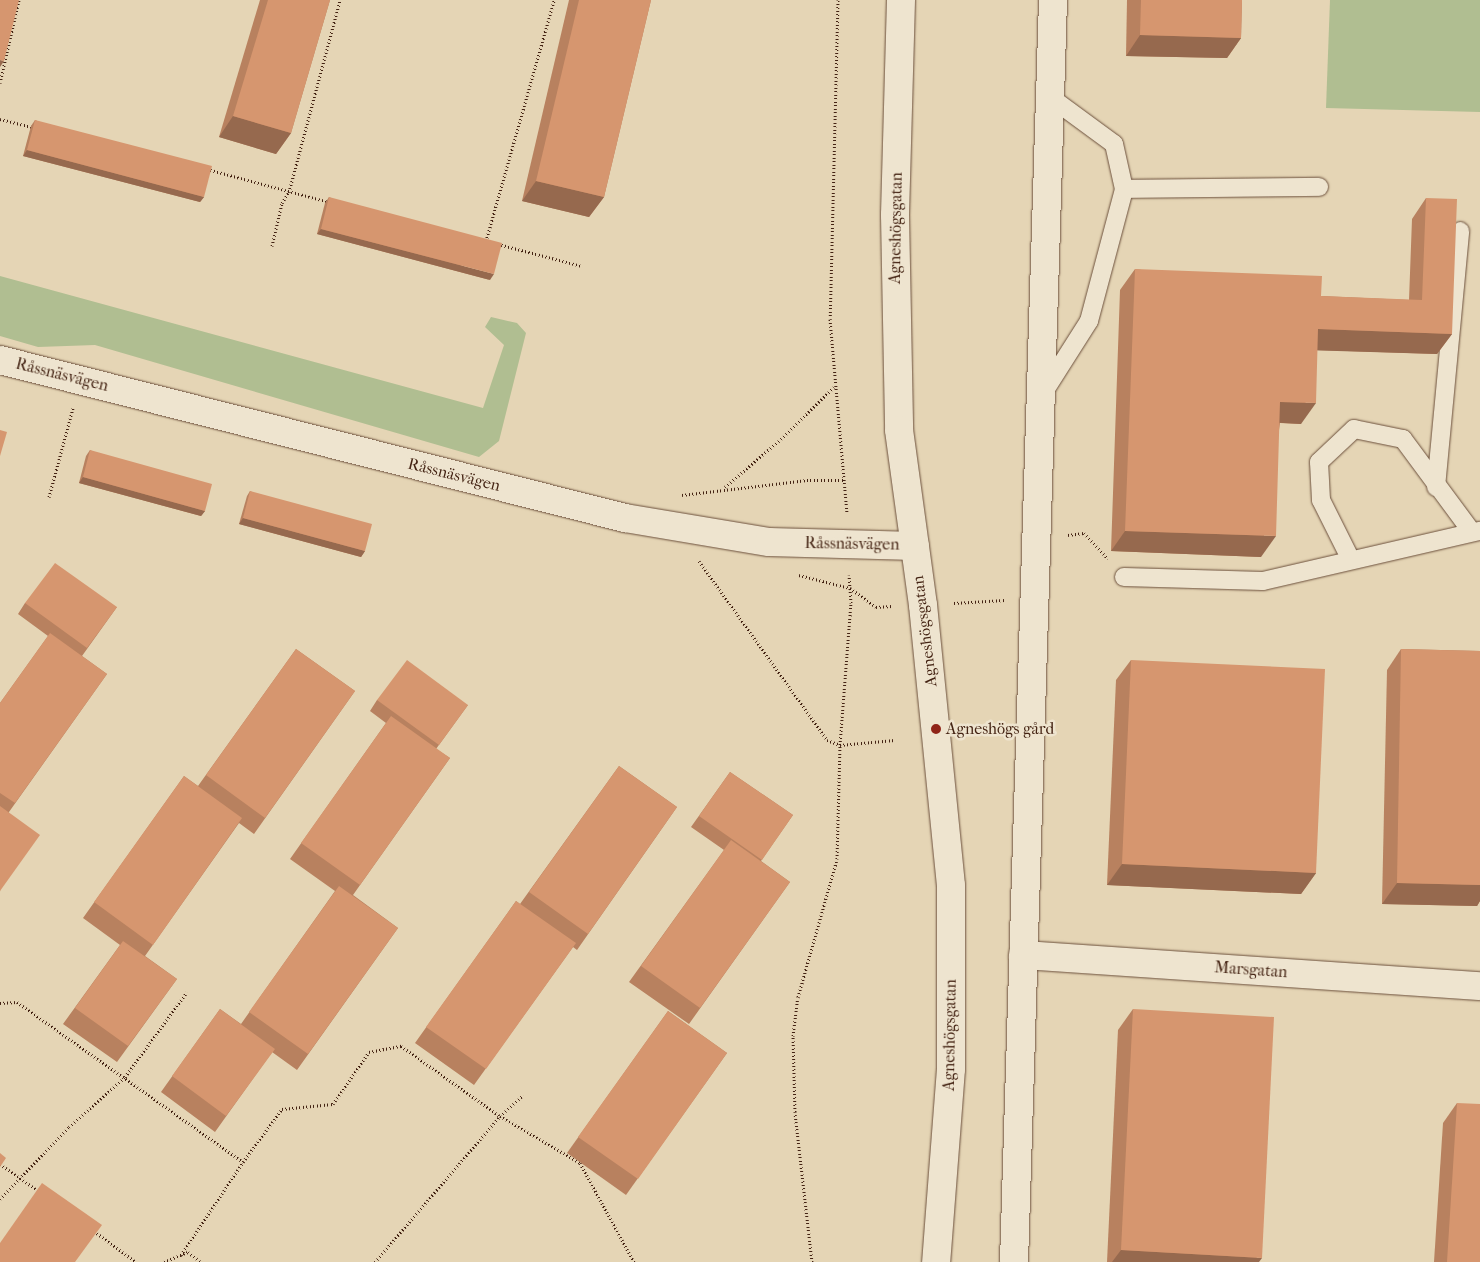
<!DOCTYPE html>
<html>
<head>
<meta charset="utf-8">
<style>
	body { margin:0 }
	#map { position:relative; width:1480px; height:1262px; overflow:hidden; background:#e5d5b5; font-family:"IM FELL French Canon",serif }
	div>[style] { position:absolute }
	.green>* { inset:0; background:#b0be91 }
	.path>* { height:3px; margin-top:-1.5px; transform-origin:0; background:repeating-linear-gradient(90deg,#442313 0 1px,transparent 0 3.5px) }
	.roads { filter:drop-shadow(0 0 1px #6c503c) drop-shadow(0 0 1px #6c503c) }
	.lane>* { height:18px; margin:-9px; padding:0 9px; transform-origin:9px; border-radius:9px; background:#eee4cf }
	.street>* { height:28px; margin:-14px; padding:0 14px; transform-origin:14px; border-radius:14px; background:#eee4cf }
	.secondary>* { height:28px; margin:-14px; padding:0 14px; transform-origin:14px; border-radius:14px; background:#eee4cf }
	.wall>* { inset:0; background:#b8815f }
	.shaded-wall>* { inset:0; background:#96694e }
	.building>* { inset:0; background:#d6966f }
	.dots>* { width:14px; height:14px; translate:-50% -50%; box-sizing:border-box; border:2px solid #eee4cf; border-radius:50% }
	span { translate:-50% -50%; white-space:nowrap; text-align:center; line-height:1.15; -webkit-text-stroke:5px #eee4cf; paint-order:stroke }
	.street-label { font-size:16px; color:#442313 }
	.poi-label { font-size:16px; color:#442313 }
	.left { translate:0 -50%; text-align:left }
</style>
</head>
<body>
<div id="map">
	<div class="green">
		<div style="clip-path:polygon(1330px 0,1480px 0,1480px 112px,1326px 108px)"></div>
		<div style="clip-path:polygon(0 276px,483px 408px,504px 345px,485px 327px,491px 317px,517px 323px,526px 333px,499px 441px,479px 457px,95px 345px,38px 347px,0 336px)"></div>
	</div>
	<div class="path">
		<div style="left:838px;top:0;width:319px;rotate:91.4deg"></div>
		<div style="left:830px;top:319px;width:196px;rotate:85deg"></div>
		<div style="left:0;top:83px;width:85px;rotate:-77.1deg"></div>
		<div style="left:0;top:119px;width:34px;rotate:14deg"></div>
		<div style="left:207px;top:169px;width:126px;rotate:15.1deg"></div>
		<div style="left:486px;top:241px;width:250px;rotate:-74.2deg"></div>
		<div style="left:498px;top:244px;width:87px;rotate:14.7deg"></div>
		<div style="left:272px;top:246px;width:44px;rotate:-76.9deg"></div>
		<div style="left:282px;top:203px;width:13px;rotate:-58deg"></div>
		<div style="left:289px;top:192px;width:199px;rotate:-75.1deg"></div>
		<div style="left:725px;top:487px;width:74px;rotate:-40.6deg"></div>
		<div style="left:781px;top:439px;width:74px;rotate:-44.5deg"></div>
		<div style="left:682px;top:495px;width:126px;rotate:-6.8deg"></div>
		<div style="left:807px;top:480px;width:38px"></div>
		<div style="left:49px;top:497px;width:92px;rotate:-74.9deg"></div>
		<div style="left:1068px;top:535px;width:16px;rotate:-7deg"></div>
		<div style="left:1084px;top:533px;width:35px;rotate:47deg"></div>
		<div style="left:699px;top:561px;width:220px;rotate:54.4deg"></div>
		<div style="left:827px;top:740px;width:14px;rotate:21deg"></div>
		<div style="left:840px;top:745px;width:55px;rotate:-5.2deg"></div>
		<div style="left:799px;top:575px;width:53px;rotate:14.3deg"></div>
		<div style="left:850px;top:588px;width:32px;rotate:36deg"></div>
		<div style="left:876px;top:607px;width:16px;rotate:-4deg"></div>
		<div style="left:954px;top:603px;width:51px;rotate:-3.4deg"></div>
		<div style="left:0;top:1003px;width:17px;rotate:-3deg"></div>
		<div style="left:17px;top:1002px;width:277px;rotate:35.3deg"></div>
		<div style="left:243px;top:1162px;width:66px;rotate:-53.7deg"></div>
		<div style="left:282px;top:1109px;width:51px;rotate:-5.6deg"></div>
		<div style="left:333px;top:1104px;width:63px;rotate:-55.3deg"></div>
		<div style="left:369px;top:1052px;width:33px;rotate:-11deg"></div>
		<div style="left:401px;top:1046px;width:121px;rotate:35.3deg"></div>
		<div style="left:500px;top:1116px;width:93px;rotate:30.4deg"></div>
		<div style="left:580px;top:1163px;width:113px;rotate:61.4deg"></div>
		<div style="left:0;top:1164px;width:49px;rotate:35deg"></div>
		<div style="left:0;top:1199px;width:100px;rotate:-46.2deg"></div>
		<div style="left:69px;top:1127px;width:75px;rotate:-41.8deg"></div>
		<div style="left:125px;top:1077px;width:105px;rotate:-53.9deg"></div>
		<div style="left:94px;top:1231px;width:52px;rotate:36.4deg"></div>
		<div style="left:181px;top:1255px;width:112px;rotate:-56.3deg"></div>
		<div style="left:164px;top:1262px;width:26px;rotate:-23deg"></div>
		<div style="left:188px;top:1252px;width:16px;rotate:38deg"></div>
		<div style="left:375px;top:1262px;width:192px;rotate:-49.4deg"></div>
		<div style="left:500px;top:1116px;width:31px;rotate:-42deg"></div>
		<div style="left:812px;top:1262px;width:151px;rotate:-96.5deg"></div>
		<div style="left:795px;top:1112px;width:76px;rotate:-91.5deg"></div>
		<div style="left:793px;top:1036px;width:39px;rotate:-83deg"></div>
		<div style="left:798px;top:997px;width:143px;rotate:-74.2deg"></div>
		<div style="left:837px;top:859px;width:114px;rotate:-88.5deg"></div>
		<div style="left:840px;top:745px;width:142px;rotate:-85.6deg"></div>
		<div style="left:851px;top:603px;width:28px;rotate:-94deg"></div>
	</div>
	<div class="roads">
		<div class="lane">
			<div style="left:1124px;top:189px;width:195px;rotate:-0.6deg"></div>
			<div style="left:1042px;top:395px;width:88px;rotate:-57.6deg"></div>
			<div style="left:1089px;top:321px;width:137px;rotate:-75.1deg"></div>
			<div style="left:1124px;top:189px;width:46px;rotate:-102.5deg"></div>
			<div style="left:1114px;top:144px;width:79px;rotate:-143.7deg"></div>
			<div style="left:1436px;top:487px;width:257px;rotate:-84.6deg"></div>
			<div style="left:1351px;top:560px;width:67px;rotate:-116.6deg"></div>
			<div style="left:1321px;top:500px;width:38px;rotate:-93deg"></div>
			<div style="left:1319px;top:462px;width:48px;rotate:-43.3deg"></div>
			<div style="left:1354px;top:429px;width:50px;rotate:11.5deg"></div>
			<div style="left:1403px;top:439px;width:114px;rotate:53.5deg"></div>
			<div style="left:1124px;top:577px;width:139px;rotate:1.6deg"></div>
			<div style="left:1263px;top:581px;width:223px;rotate:-13deg"></div>
		</div>
		<div class="street">
			<div style="left:0;top:360px;width:645px;rotate:14.19deg"></div>
			<div style="left:625px;top:518px;width:146px;rotate:9.5deg"></div>
			<div style="left:769px;top:542px;width:146px;rotate:1.6deg"></div>
			<div style="left:1023px;top:955px;width:458px;rotate:3.9deg"></div>
			<div style="left:1014px;top:1262px;width:1263px;rotate:-88.23deg"></div>
		</div>
		<div class="secondary">
			<div style="left:901px;top:0;width:215px;rotate:91.6deg"></div>
			<div style="left:895px;top:215px;width:215px;rotate:88.9deg"></div>
			<div style="left:899px;top:430px;width:177px;rotate:82.2deg"></div>
			<div style="left:923px;top:605px;width:282px;rotate:84.3deg"></div>
			<div style="left:951px;top:886px;width:183px;rotate:90deg"></div>
			<div style="left:951px;top:1069px;width:194px;rotate:94.4deg"></div>
		</div>
	</div>
	<div class="wall">
		<div style="clip-path:polygon(260px 0,330px 0,291px 133px,276px 154px,219px 137px)"></div>
		<div style="clip-path:polygon(569px 0,651px 0,604px 197px,589px 217px,522px 201px)"></div>
		<div style="clip-path:polygon(1127px 0,1242px 0,1241px 38px,1227px 58px,1126px 56px)"></div>
		<div style="clip-path:polygon(35px 120px,204px 197px,200px 202px,23px 156px,31px 126px)"></div>
		<div style="clip-path:polygon(329px 197px,490px 280px,317px 234px,325px 203px)"></div>
		<div style="clip-path:polygon(1426px 198px,1452px 334px,1437px 354px,1317px 350px,1301px 424px,1280px 423px,1261px 557px,1111px 551px,1120px 290px,1135px 269px,1321px 296px,1409px 300px,1412px 219px)"></div>
		<div style="clip-path:polygon(90px 450px,205px 511px,201px 516px,79px 483px,86px 456px)"></div>
		<div style="clip-path:polygon(250px 491px,365px 551px,361px 557px,239px 524px,247px 496px)"></div>
		<div style="clip-path:polygon(25px 603px,117px 607px,82px 656px,107px 674px,9px 812px,0 892px,0 703px,48px 636px,18px 614px)"></div>
		<div style="clip-path:polygon(296px 649px,355px 691px,254px 834px,239px 823px,145px 956px,177px 979px,117px 1062px,63px 1024px,120px 945px,83px 918px,184px 776px,198px 786px)"></div>
		<div style="clip-path:polygon(1401px 649px,1480px 651px,1480px 901px,1477px 906px,1382px 904px,1387px 670px)"></div>
		<div style="clip-path:polygon(1131px 660px,1316px 873px,1301px 894px,1107px 885px,1116px 680px)"></div>
		<div style="clip-path:polygon(377px 700px,468px 705px,436px 749px,450px 758px,353px 895px,398px 928px,297px 1070px,272px 1052px,215px 1132px,161px 1092px,220px 1009px,241px 1024px,335px 891px,290px 859px,386px 723px,370px 711px)"></div>
		<div style="clip-path:polygon(619px 766px,677px 807px,577px 950px,573px 947px,474px 1085px,415px 1043px,516px 901px,520px 904px)"></div>
		<div style="clip-path:polygon(730px 772px,793px 815px,761px 861px,790px 882px,689px 1024px,629px 982px,724px 850px,691px 827px)"></div>
		<div style="clip-path:polygon(1133px 1009px,1259px 1262px,1107px 1262px,1118px 1030px)"></div>
		<div style="clip-path:polygon(668px 1011px,727px 1053px,626px 1195px,567px 1153px)"></div>
		<div style="clip-path:polygon(1457px 1103px,1480px 1262px,1434px 1262px,1443px 1123px)"></div>
	</div>
	<div class="shaded-wall">
		<div style="clip-path:polygon(1140px 35px,1241px 38px,1227px 58px,1126px 56px)"></div>
		<div style="clip-path:polygon(0 60px,4px 61px,0 67px)"></div>
		<div style="clip-path:polygon(233px 116px,291px 133px,276px 154px,219px 137px)"></div>
		<div style="clip-path:polygon(27px 150px,204px 197px,200px 202px,23px 156px)"></div>
		<div style="clip-path:polygon(536px 181px,604px 197px,589px 217px,522px 201px)"></div>
		<div style="clip-path:polygon(321px 229px,494px 274px,490px 280px,317px 234px)"></div>
		<div style="clip-path:polygon(1318px 329px,1452px 334px,1437px 354px,1304px 350px)"></div>
		<div style="clip-path:polygon(1280px 402px,1316px 403px,1301px 424px,1266px 422px)"></div>
		<div style="clip-path:polygon(83px 477px,205px 511px,201px 516px,79px 483px)"></div>
		<div style="clip-path:polygon(243px 518px,365px 551px,361px 557px,239px 524px)"></div>
		<div style="clip-path:polygon(1125px 531px,1276px 536px,1261px 557px,1111px 551px)"></div>
		<div style="clip-path:polygon(1122px 864px,1316px 873px,1301px 894px,1107px 885px)"></div>
		<div style="clip-path:polygon(1397px 883px,1480px 885px,1480px 901px,1477px 906px,1382px 904px)"></div>
		<div style="clip-path:polygon(1121px 1250px,1262px 1258px,1259px 1262px,1112px 1262px)"></div>
	</div>
	<div class="building">
		<div style="clip-path:polygon(0 0,19px 0,4px 61px,0 60px)"></div>
		<div style="clip-path:polygon(268px 0,330px 0,291px 133px,233px 116px)"></div>
		<div style="clip-path:polygon(579px 0,651px 0,604px 197px,536px 181px)"></div>
		<div style="clip-path:polygon(1141px 0,1242px 0,1241px 38px,1140px 35px)"></div>
		<div style="clip-path:polygon(35px 120px,212px 166px,204px 197px,27px 150px)"></div>
		<div style="clip-path:polygon(329px 197px,502px 243px,494px 274px,321px 229px)"></div>
		<div style="clip-path:polygon(1426px 198px,1457px 199px,1452px 334px,1318px 329px,1316px 403px,1280px 402px,1276px 536px,1125px 531px,1135px 269px,1322px 276px,1321px 296px,1422px 300px)"></div>
		<div style="clip-path:polygon(0 430px,7px 432px,0 456px)"></div>
		<div style="clip-path:polygon(90px 450px,212px 484px,205px 511px,83px 477px)"></div>
		<div style="clip-path:polygon(250px 491px,372px 524px,365px 551px,243px 518px)"></div>
		<div style="clip-path:polygon(55px 563px,117px 607px,87px 648px,25px 603px)"></div>
		<div style="clip-path:polygon(50px 633px,107px 674px,15px 803px,0 793px,0 703px)"></div>
		<div style="clip-path:polygon(296px 649px,355px 691px,265px 818px,206px 775px)"></div>
		<div style="clip-path:polygon(1401px 649px,1480px 651px,1480px 885px,1397px 883px)"></div>
		<div style="clip-path:polygon(407px 660px,468px 705px,439px 745px,377px 700px)"></div>
		<div style="clip-path:polygon(1131px 660px,1325px 669px,1316px 873px,1122px 864px)"></div>
		<div style="clip-path:polygon(391px 716px,450px 758px,360px 885px,301px 843px)"></div>
		<div style="clip-path:polygon(619px 766px,677px 807px,588px 934px,529px 892px)"></div>
		<div style="clip-path:polygon(730px 772px,793px 815px,762px 860px,699px 816px)"></div>
		<div style="clip-path:polygon(184px 776px,242px 818px,153px 945px,94px 902px)"></div>
		<div style="clip-path:polygon(0 806px,40px 835px,0 891px)"></div>
		<div style="clip-path:polygon(731px 840px,790px 882px,700px 1008px,641px 966px)"></div>
		<div style="clip-path:polygon(339px 886px,398px 928px,308px 1054px,249px 1012px)"></div>
		<div style="clip-path:polygon(516px 901px,576px 943px,486px 1069px,426px 1027px)"></div>
		<div style="clip-path:polygon(123px 941px,177px 979px,128px 1046px,75px 1008px)"></div>
		<div style="clip-path:polygon(220px 1009px,275px 1049px,226px 1116px,172px 1076px)"></div>
		<div style="clip-path:polygon(1133px 1009px,1274px 1017px,1262px 1258px,1121px 1250px)"></div>
		<div style="clip-path:polygon(668px 1011px,727px 1053px,638px 1179px,578px 1137px)"></div>
		<div style="clip-path:polygon(1457px 1103px,1480px 1104px,1480px 1262px,1447px 1262px)"></div>
		<div style="clip-path:polygon(0 1153px,6px 1158px,0 1167px)"></div>
		<div style="clip-path:polygon(42px 1183px,102px 1225px,75px 1262px,0 1262px,0 1243px)"></div>
	</div>
	<div class="dots">
		<div style="left:936px;top:729px;background:#8f2418"></div>
	</div>
	<div class="street-label">
		<span style="left:896px;top:228px;rotate:-89deg">Agneshögsgatan</span>
		<span style="left:62px;top:375px;rotate:14deg">Råssnäsvägen</span>
		<span style="left:454px;top:475px;rotate:14deg">Råssnäsvägen</span>
		<span style="left:852px;top:544px;rotate:1deg">Råssnäsvägen</span>
		<span style="left:925px;top:631px;rotate:-97deg">Agneshögsgatan</span>
		<span style="left:1251px;top:970px;rotate:4deg">Marsgatan</span>
		<span style="left:950px;top:1035px;rotate:-89deg">Agneshögsgatan</span>
	</div>
	<div class="poi-label">
		<span class="left" style="left:946px;top:729px">Agneshögs gård</span>
	</div>
</div>
</body>
</html>
